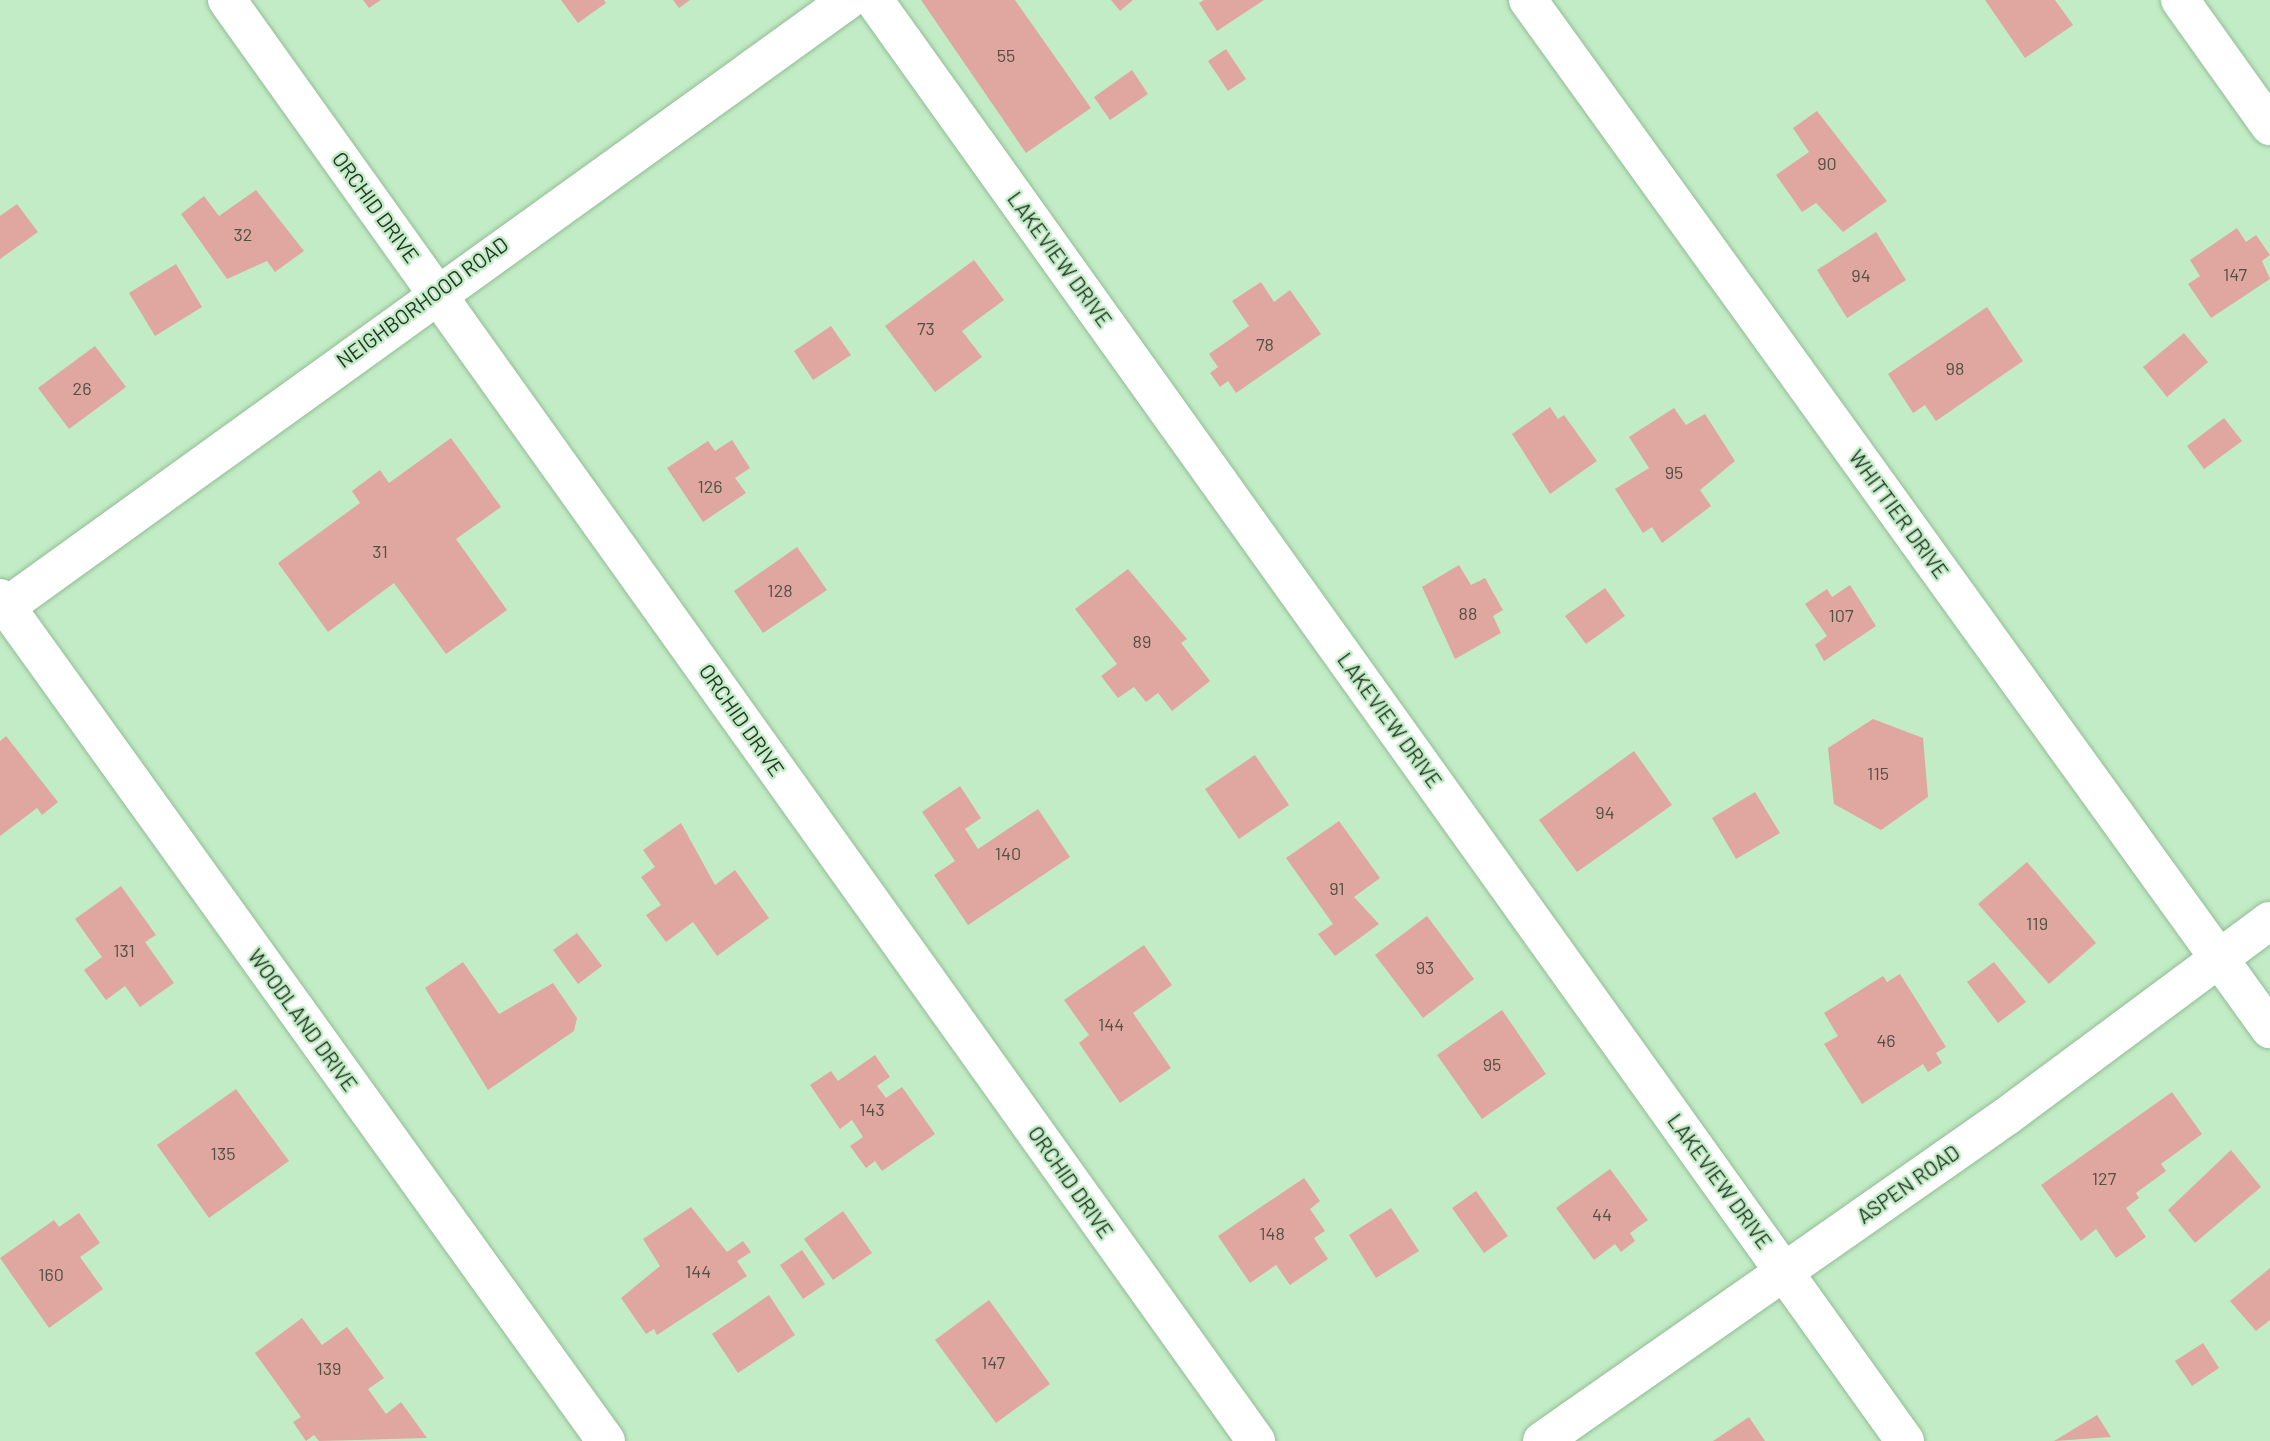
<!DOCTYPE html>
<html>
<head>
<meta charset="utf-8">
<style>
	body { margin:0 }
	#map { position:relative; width:2270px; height:1441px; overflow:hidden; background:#c2ecc5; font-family:Barlow,sans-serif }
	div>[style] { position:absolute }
	.building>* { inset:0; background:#e0a7a0 }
	.roads { filter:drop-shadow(0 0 2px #92bb95) drop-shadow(0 0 2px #92bb95) }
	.minor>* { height:38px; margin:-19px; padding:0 19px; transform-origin:19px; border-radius:19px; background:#fff }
	.tertiary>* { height:38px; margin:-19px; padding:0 19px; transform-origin:19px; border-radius:19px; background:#fff }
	span { translate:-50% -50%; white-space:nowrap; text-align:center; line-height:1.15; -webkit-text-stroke:5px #c2ecc5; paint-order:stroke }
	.number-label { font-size:18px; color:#525043 }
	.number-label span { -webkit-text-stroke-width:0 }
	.street-label { font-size:21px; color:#223324 }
</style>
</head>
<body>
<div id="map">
	<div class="building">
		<div style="clip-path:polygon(363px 0,381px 0,369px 8px)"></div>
		<div style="clip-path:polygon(561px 0,604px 0,606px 3px,578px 23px)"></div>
		<div style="clip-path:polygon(673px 0,690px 0,679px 8px)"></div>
		<div style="clip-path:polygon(921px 0,1015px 0,1091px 108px,1026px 153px)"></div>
		<div style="clip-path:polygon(1111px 0,1133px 0,1120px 11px)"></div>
		<div style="clip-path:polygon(1204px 0,1264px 0,1217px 31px,1199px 3px)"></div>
		<div style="clip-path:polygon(1985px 0,2055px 0,2073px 25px,2025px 58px)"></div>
		<div style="clip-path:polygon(1226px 49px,1246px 79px,1228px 91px,1208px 61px)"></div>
		<div style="clip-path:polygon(1132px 70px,1148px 94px,1110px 120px,1094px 97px)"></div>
		<div style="clip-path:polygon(1817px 111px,1887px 201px,1843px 232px,1816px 203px,1802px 212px,1776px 175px,1809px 152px,1793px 128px)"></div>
		<div style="clip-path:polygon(256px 190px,304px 251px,275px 272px,267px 261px,227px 279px,181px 214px,204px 196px,219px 216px)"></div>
		<div style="clip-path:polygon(17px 204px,38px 232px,0 259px,0 216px)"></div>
		<div style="clip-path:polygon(2237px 228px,2246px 242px,2256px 235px,2270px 255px,2262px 261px,2270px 279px,2211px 318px,2188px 284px,2200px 276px,2190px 260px)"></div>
		<div style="clip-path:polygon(1876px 232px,1906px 280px,1847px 318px,1817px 270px)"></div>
		<div style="clip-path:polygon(974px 260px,1004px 300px,962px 331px,982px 357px,935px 392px,885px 326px)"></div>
		<div style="clip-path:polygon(176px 264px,202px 307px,155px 336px,129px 293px)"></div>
		<div style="clip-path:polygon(1261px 282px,1274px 302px,1290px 290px,1321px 334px,1236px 393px,1228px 381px,1220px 387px,1210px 373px,1218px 367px,1209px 354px,1249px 326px,1232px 301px)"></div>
		<div style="clip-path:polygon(1987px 307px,2023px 361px,1936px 421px,1925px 405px,1913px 413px,1888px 374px)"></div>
		<div style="clip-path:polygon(831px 326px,851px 355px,813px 380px,794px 351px)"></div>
		<div style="clip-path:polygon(2184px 333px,2208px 362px,2167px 397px,2143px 367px)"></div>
		<div style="clip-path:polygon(95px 346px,126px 387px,69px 429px,38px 388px)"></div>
		<div style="clip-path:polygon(1550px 407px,1558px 419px,1564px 415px,1597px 461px,1550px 494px,1512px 434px)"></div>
		<div style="clip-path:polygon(1674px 408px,1686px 425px,1705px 414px,1735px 461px,1700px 490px,1711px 506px,1662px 543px,1652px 527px,1643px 533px,1615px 489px,1649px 468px,1629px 437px)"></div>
		<div style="clip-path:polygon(2224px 418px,2242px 441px,2204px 469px,2187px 446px)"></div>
		<div style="clip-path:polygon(451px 438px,501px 507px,456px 539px,507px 610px,446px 654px,394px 583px,328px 632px,278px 563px,360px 503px,352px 491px,380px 470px,389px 483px)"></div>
		<div style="clip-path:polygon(732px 440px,750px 468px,735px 478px,746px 493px,703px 522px,667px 468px,708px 441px,715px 451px)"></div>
		<div style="clip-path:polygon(797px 547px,827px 590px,763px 633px,734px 591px)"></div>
		<div style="clip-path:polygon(1459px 565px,1471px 585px,1485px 578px,1503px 610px,1493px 616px,1501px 633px,1455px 659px,1422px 587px)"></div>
		<div style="clip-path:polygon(1128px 569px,1187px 639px,1181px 643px,1210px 681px,1172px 711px,1158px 693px,1146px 702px,1134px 687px,1118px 698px,1101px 676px,1117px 664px,1075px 609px)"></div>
		<div style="clip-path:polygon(1850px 585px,1876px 626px,1824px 661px,1815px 645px,1827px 636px,1805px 604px,1827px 589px,1832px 597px)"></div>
		<div style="clip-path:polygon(1605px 588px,1625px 616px,1586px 644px,1565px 616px)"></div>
		<div style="clip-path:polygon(1873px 719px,1923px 738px,1928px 797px,1881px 830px,1834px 804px,1828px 748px)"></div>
		<div style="clip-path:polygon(6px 736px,58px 802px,42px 815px,37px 808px,0 836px,0 741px)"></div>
		<div style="clip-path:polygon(1634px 751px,1672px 805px,1577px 872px,1539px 820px)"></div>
		<div style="clip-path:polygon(1255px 755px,1289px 805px,1239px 839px,1205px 789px)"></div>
		<div style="clip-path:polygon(960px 786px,981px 818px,965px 829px,978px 849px,1038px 809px,1070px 857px,968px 925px,934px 875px,955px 861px,922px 812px)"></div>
		<div style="clip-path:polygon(1755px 792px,1780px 833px,1736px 859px,1712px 818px)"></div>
		<div style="clip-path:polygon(1339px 821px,1380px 878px,1354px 897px,1379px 924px,1335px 956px,1318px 934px,1333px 924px,1286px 858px)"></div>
		<div style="clip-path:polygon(681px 823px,715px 885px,735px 870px,769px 918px,717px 956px,693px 922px,666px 942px,646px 915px,661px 905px,641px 877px,655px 867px,643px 850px)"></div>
		<div style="clip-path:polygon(2027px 862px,2096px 943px,2049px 984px,1978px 904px)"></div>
		<div style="clip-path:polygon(121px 886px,156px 935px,145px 942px,174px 983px,140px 1007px,125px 986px,106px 1000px,84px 970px,102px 957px,75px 919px)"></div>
		<div style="clip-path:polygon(1427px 916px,1474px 979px,1423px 1018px,1375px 955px)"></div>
		<div style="clip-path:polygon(577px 933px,602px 966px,578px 984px,553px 950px)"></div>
		<div style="clip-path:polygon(1144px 945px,1172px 985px,1133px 1013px,1171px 1068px,1120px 1103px,1079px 1043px,1089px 1035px,1064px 1000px)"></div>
		<div style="clip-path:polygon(463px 962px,499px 1014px,553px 983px,577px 1018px,574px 1031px,488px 1090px,425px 988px)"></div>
		<div style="clip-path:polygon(1994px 962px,2026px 1002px,1998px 1023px,1967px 982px)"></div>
		<div style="clip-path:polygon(1900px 974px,1946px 1047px,1936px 1053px,1942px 1063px,1928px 1072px,1923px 1064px,1862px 1104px,1824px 1044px,1838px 1036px,1824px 1013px,1883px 976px,1887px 982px)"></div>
		<div style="clip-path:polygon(1502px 1010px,1546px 1074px,1482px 1119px,1437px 1055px)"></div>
		<div style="clip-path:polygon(875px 1055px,890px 1077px,877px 1086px,886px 1098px,902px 1087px,935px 1134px,882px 1171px,875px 1161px,866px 1168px,850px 1146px,863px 1137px,852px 1120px,840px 1129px,810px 1085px,831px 1071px,838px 1081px)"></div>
		<div style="clip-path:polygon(236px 1089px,289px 1161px,209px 1218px,157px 1145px)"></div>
		<div style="clip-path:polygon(2172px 1092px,2202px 1134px,2161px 1164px,2166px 1171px,2136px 1193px,2139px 1198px,2126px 1208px,2146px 1237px,2116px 1258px,2096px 1229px,2081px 1241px,2041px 1185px)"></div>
		<div style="clip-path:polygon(2231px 1150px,2261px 1187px,2195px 1243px,2168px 1210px)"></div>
		<div style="clip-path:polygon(1610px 1169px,1648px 1220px,1630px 1233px,1635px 1241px,1621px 1252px,1615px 1244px,1594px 1260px,1556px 1208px)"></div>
		<div style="clip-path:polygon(1304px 1178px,1320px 1201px,1310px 1209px,1325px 1231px,1314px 1238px,1328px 1259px,1290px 1285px,1276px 1265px,1250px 1283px,1218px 1236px)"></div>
		<div style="clip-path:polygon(1476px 1191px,1508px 1236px,1484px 1253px,1452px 1208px)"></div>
		<div style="clip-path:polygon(691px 1207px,727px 1252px,743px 1241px,751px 1252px,737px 1261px,747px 1276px,657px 1335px,654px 1329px,646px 1334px,621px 1298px,660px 1266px,643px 1239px)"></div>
		<div style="clip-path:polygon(1391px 1208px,1419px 1251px,1376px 1278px,1349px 1235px)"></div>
		<div style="clip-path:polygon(843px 1211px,872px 1253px,833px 1280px,804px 1239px)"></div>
		<div style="clip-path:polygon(79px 1213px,100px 1243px,80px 1257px,103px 1289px,49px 1328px,0 1258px,54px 1220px,59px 1227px)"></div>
		<div style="clip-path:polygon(802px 1250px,825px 1284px,803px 1299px,780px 1265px)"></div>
		<div style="clip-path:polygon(2270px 1268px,2270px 1320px,2256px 1331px,2230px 1301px)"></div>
		<div style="clip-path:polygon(769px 1295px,795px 1335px,738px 1373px,712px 1334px)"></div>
		<div style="clip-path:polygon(989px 1300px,1050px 1384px,996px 1423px,935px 1340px)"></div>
		<div style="clip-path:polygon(302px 1318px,322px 1345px,347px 1327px,384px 1378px,368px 1389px,386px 1414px,401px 1402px,427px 1438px,319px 1441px,314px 1435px,306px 1441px,293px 1422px,301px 1417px,255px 1353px)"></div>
		<div style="clip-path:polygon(2203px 1343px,2219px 1368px,2192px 1386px,2175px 1361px)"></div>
		<div style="clip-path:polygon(2097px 1415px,2111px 1437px,2054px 1441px)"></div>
		<div style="clip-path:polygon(1749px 1417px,1765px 1441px,1713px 1441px)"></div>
	</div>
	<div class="roads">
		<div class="minor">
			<div style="left:227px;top:0;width:1771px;rotate:54.47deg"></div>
			<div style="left:874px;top:0;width:1772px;rotate:54.42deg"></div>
			<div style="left:2180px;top:0;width:155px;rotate:54.5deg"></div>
			<div style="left:0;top:598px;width:1038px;rotate:54.29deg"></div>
			<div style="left:1542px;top:1441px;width:567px;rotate:-34.95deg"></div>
			<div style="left:2007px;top:1116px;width:327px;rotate:-36.6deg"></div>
		</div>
		<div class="tertiary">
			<div style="left:1528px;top:0;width:1269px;rotate:54.21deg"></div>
			<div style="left:0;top:611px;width:1045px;rotate:-35.77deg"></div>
		</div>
	</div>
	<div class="number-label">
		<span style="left:1006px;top:55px">55</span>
		<span style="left:1827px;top:163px">90</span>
		<span style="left:243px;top:234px">32</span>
		<span style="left:2235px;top:274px">147</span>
		<span style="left:1861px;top:275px">94</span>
		<span style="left:926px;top:328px">73</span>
		<span style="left:1265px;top:344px">78</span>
		<span style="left:1955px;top:368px">98</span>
		<span style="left:82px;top:388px">26</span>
		<span style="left:1674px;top:472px">95</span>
		<span style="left:710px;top:486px">126</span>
		<span style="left:380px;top:551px">31</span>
		<span style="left:780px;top:590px">128</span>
		<span style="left:1468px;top:613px">88</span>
		<span style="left:1841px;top:615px">107</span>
		<span style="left:1142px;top:641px">89</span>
		<span style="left:1878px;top:773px">115</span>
		<span style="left:1605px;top:812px">94</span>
		<span style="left:1008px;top:853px">140</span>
		<span style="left:1337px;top:888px">91</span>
		<span style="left:2037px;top:923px">119</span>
		<span style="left:124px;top:950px">131</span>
		<span style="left:1425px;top:967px">93</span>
		<span style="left:1111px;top:1024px">144</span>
		<span style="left:1886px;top:1040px">46</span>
		<span style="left:1492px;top:1064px">95</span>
		<span style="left:872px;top:1109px">143</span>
		<span style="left:223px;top:1153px">135</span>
		<span style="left:2104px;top:1178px">127</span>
		<span style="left:1602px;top:1214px">44</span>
		<span style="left:1272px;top:1233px">148</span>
		<span style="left:698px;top:1271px">144</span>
		<span style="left:51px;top:1274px">160</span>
		<span style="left:993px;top:1362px">147</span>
		<span style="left:329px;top:1368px">139</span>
	</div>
	<div class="street-label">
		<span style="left:376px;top:207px;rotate:54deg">ORCHID DRIVE</span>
		<span style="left:1060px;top:259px;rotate:54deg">LAKEVIEW DRIVE</span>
		<span style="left:422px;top:302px;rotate:-36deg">NEIGHBORHOOD ROAD</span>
		<span style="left:1899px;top:514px;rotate:54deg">WHITTIER DRIVE</span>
		<span style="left:742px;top:720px;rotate:55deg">ORCHID DRIVE</span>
		<span style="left:1390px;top:720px;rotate:54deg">LAKEVIEW DRIVE</span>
		<span style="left:303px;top:1020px;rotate:54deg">WOODLAND DRIVE</span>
		<span style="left:1720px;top:1181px;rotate:54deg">LAKEVIEW DRIVE</span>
		<span style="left:1071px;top:1182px;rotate:55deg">ORCHID DRIVE</span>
		<span style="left:1908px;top:1184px;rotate:-35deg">ASPEN ROAD</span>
	</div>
</div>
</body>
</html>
